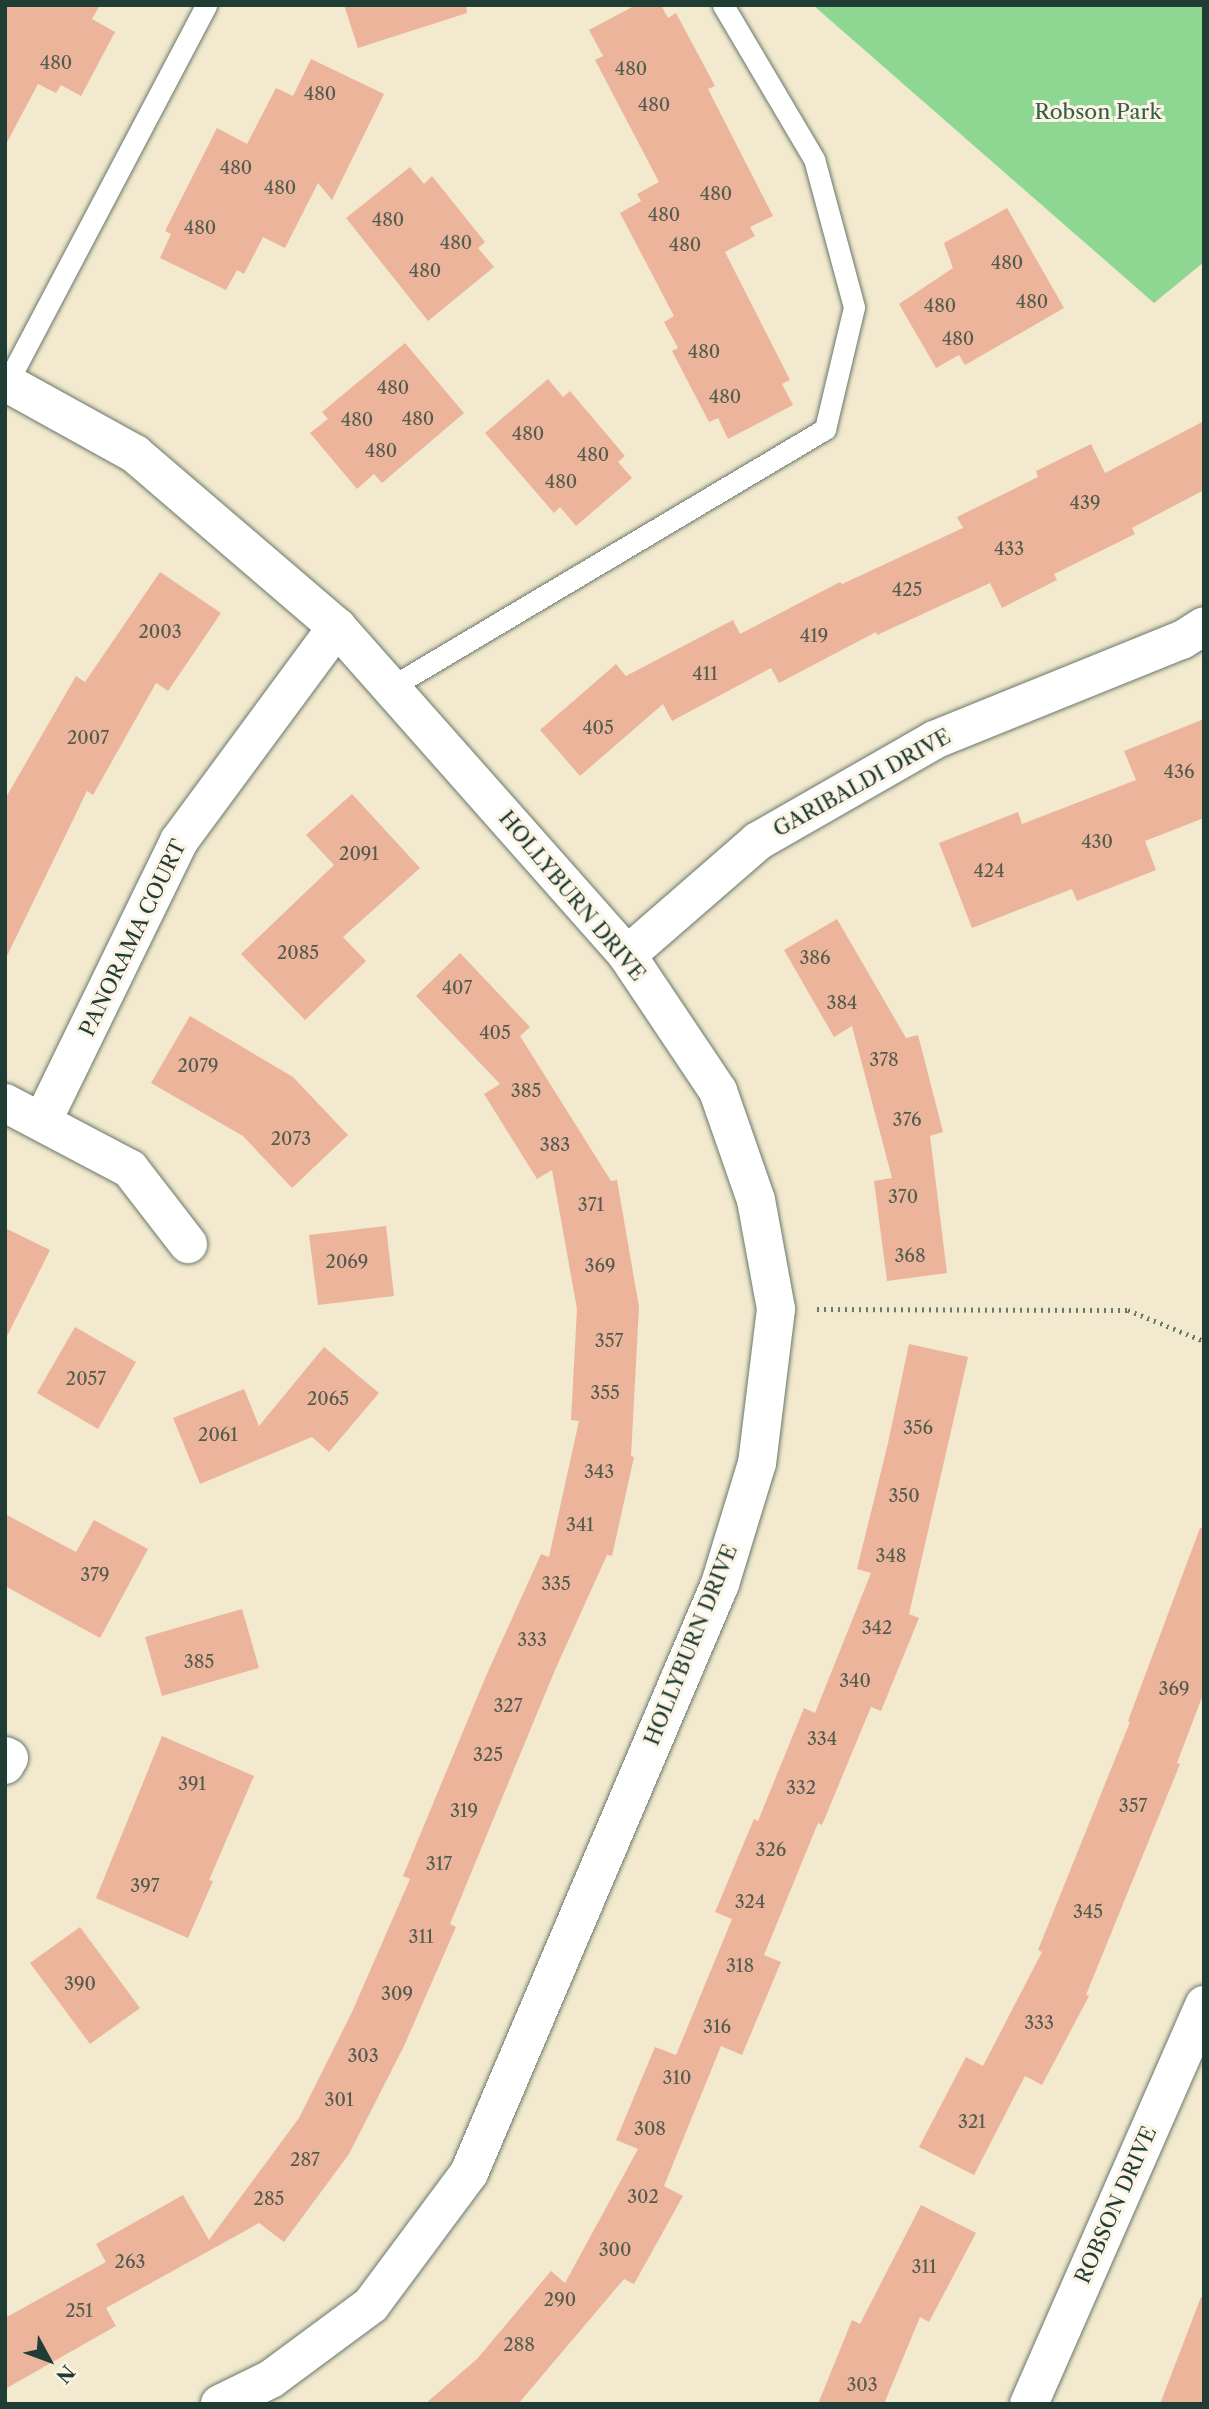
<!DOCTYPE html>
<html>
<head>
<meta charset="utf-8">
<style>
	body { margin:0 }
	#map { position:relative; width:1209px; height:2409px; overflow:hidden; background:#f2e9ce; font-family:"Libre Caslon Text",serif }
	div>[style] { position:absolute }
	.green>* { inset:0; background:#8dd793 }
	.building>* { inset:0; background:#ecb59b }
	.path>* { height:4.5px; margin-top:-2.25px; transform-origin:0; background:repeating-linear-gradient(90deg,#69796a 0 2px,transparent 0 7px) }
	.roads { filter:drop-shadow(0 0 2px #69796a) drop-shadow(0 0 2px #69796a) }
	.lane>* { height:21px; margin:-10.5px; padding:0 10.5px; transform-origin:10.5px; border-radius:10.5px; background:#fff }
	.street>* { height:38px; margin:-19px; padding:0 19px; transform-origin:19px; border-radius:19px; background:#fff }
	span { translate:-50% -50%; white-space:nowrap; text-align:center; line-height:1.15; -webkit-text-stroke:6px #fcf5e5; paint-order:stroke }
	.number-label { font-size:18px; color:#525b4e }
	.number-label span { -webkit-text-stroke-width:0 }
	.park-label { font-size:21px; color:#355c47 }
	.street-label { font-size:21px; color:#1f3d34 }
	.frame { position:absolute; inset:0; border:7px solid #1f3d34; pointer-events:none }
	.north { position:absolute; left:14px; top:2325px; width:70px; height:70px; -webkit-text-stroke:5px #fcf5e5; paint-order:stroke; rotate:131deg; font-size:19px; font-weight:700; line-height:28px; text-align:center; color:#1f3d34 }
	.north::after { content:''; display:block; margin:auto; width:24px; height:32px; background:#1f3d34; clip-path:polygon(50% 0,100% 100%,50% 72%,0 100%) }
</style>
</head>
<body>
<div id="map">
	<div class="green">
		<div style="clip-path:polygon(813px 5px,1204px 5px,1204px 262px,1154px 303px)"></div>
	</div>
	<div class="building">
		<div style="clip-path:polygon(5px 5px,100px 5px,92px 19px,115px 32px,81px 96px,61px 85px,56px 93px,38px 84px,5px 146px)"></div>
		<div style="clip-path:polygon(344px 5px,466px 5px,467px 13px,358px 48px)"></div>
		<div style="clip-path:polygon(636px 5px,661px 5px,668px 18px,676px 13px,715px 86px,708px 89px,773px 216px,750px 227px,755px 236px,725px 252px,790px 380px,782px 384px,793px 405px,728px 439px,718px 418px,709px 422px,672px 351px,678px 348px,664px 322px,674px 316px,620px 213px,641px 201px,637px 194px,659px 182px,595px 60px,603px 56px,589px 30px)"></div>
		<div style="clip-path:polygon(311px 59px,384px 94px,332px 200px,318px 183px,285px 248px,263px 237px,244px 274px,237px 270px,226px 290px,160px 258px,171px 234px,165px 231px,217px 128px,247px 144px,276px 88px,293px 96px)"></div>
		<div style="clip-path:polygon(410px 167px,424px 184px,432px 176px,485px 242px,478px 248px,494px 267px,428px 321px,346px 218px)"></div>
		<div style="clip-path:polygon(1007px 208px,1064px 308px,965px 365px,959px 355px,936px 368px,899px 304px,953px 268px,944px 243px)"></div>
		<div style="clip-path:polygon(405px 343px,464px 413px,382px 483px,374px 474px,357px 489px,310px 433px,328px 419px,322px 412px)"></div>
		<div style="clip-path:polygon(548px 379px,563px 397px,570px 391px,625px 456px,618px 462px,632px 478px,576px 526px,560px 507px,554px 513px,485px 433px)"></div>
		<div style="clip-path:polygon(1204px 421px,1204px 490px,1132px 528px,1135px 534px,1054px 574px,1057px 580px,1002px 608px,990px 583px,877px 635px,876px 632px,779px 683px,771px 668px,672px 721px,663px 704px,580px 776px,540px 730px,616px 664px,626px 676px,733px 620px,740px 634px,840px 582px,842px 584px,963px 528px,957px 517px,1038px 477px,1036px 471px,1091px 444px,1105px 473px)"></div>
		<div style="clip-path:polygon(160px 572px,221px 613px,168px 691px,156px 683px,93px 795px,87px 791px,5px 960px,5px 799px,76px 676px,85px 682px)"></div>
		<div style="clip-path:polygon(1204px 719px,1204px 818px,1145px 841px,1156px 870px,1077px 901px,1072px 889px,972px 928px,939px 843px,1018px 812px,1022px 824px,1136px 780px,1124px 751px)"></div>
		<div style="clip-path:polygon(352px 794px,420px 868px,343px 937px,366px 961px,305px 1020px,241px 954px,334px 865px,306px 835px)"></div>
		<div style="clip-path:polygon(837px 919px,906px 1038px,918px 1035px,943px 1132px,930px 1136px,947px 1273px,887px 1281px,874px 1181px,892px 1178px,852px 1026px,834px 1037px,784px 950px)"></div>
		<div style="clip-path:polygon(460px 953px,530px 1027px,520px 1036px,611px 1181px,617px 1180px,639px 1307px,631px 1456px,634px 1457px,612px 1556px,607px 1555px,555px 1670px,450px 1924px,456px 1927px,404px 2046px,349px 2154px,284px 2242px,259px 2223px,106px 2308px,116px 2326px,5px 2389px,5px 2318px,106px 2262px,96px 2244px,183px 2195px,209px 2240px,299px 2118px,352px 2012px,410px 1879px,403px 1876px,486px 1676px,541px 1554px,549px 1557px,579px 1421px,571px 1420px,577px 1309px,552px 1170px,537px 1179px,484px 1094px,500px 1084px,416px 996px)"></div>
		<div style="clip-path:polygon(190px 1016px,293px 1077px,348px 1135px,292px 1188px,243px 1136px,151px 1083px)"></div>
		<div style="clip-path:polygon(386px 1226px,394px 1296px,318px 1305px,309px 1235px)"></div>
		<div style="clip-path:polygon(5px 1228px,50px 1250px,5px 1340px)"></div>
		<div style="clip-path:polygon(75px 1327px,136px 1362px,98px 1429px,37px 1393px)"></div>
		<div style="clip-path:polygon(909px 1344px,968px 1357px,909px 1614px,919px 1618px,881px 1711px,871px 1707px,822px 1825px,818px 1823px,764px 1955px,781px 1962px,742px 2055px,721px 2046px,664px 2186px,683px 2196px,634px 2284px,624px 2279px,518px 2404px,425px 2404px,477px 2359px,551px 2271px,565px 2283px,638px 2149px,616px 2140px,655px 2047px,676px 2055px,732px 1919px,715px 1912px,754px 1819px,758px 1821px,804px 1708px,815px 1713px,871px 1573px,857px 1569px,888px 1443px)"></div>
		<div style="clip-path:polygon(324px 1347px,379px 1393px,329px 1452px,312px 1437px,200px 1484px,173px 1418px,244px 1389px,259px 1426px)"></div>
		<div style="clip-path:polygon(5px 1514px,76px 1552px,94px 1520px,148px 1549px,100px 1638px,5px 1586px)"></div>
		<div style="clip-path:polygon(1200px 1528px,1204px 1529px,1204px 1692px,1177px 1763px,1180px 1764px,1086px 1995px,1089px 1996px,1042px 2085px,1025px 2076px,974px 2175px,919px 2147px,966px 2057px,983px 2066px,1042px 1952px,1038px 1950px,1130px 1722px,1128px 1721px)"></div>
		<div style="clip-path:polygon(242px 1609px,259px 1668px,162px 1696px,145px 1637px)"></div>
		<div style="clip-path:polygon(162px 1736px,254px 1776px,209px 1880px,213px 1881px,188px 1938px,96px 1898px)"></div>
		<div style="clip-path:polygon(80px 1927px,140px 2008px,90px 2044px,30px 1963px)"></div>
		<div style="clip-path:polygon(921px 2205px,976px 2233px,929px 2322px,920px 2317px,884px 2404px,818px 2404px,852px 2320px,860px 2324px)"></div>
		<div style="clip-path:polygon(1201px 2297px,1204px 2297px,1204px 2404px,1160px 2404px)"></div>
	</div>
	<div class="path">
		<div style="left:817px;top:1309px;width:311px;rotate:0.2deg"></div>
		<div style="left:1128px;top:1310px;width:82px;rotate:22.2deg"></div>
	</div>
	<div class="roads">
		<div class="lane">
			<div style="left:7px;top:383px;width:427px;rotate:-62.2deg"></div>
			<div style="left:391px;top:687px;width:505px;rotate:-30.73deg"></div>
			<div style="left:825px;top:429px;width:125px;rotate:-76.6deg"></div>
			<div style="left:854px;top:307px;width:153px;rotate:-105.1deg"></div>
			<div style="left:814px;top:159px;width:179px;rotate:-120.6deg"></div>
		</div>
		<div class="street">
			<div style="left:5px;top:382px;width:149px;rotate:29deg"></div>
			<div style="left:135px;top:454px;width:266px;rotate:40.6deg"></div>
			<div style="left:337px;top:627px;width:438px;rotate:48.5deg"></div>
			<div style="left:627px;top:955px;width:164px;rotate:56.2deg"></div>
			<div style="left:718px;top:1091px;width:115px;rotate:70.8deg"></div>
			<div style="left:756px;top:1200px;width:111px;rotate:79.6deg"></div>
			<div style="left:776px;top:1309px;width:155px;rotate:97deg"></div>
			<div style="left:757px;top:1463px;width:127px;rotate:107deg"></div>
			<div style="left:720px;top:1584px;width:640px;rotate:113.08deg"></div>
			<div style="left:469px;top:2173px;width:164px;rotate:126.6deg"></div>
			<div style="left:371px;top:2305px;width:124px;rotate:143.5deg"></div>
			<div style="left:271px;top:2379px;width:57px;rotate:153.9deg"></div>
			<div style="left:627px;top:955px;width:174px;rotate:-41deg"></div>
			<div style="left:758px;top:841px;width:203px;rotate:-29.8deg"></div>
			<div style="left:934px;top:740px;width:267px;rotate:-22deg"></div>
			<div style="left:1182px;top:640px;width:26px;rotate:-32deg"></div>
			<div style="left:5px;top:1103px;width:141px;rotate:27.8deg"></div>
			<div style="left:130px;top:1169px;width:95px;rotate:52.3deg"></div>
			<div style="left:42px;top:1122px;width:313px;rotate:-64deg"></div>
			<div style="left:179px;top:841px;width:266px;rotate:-53.6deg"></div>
			<div style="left:5px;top:1756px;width:4px;rotate:27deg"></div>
			<div style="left:9px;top:1758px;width:8px;rotate:120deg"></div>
			<div style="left:1029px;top:2404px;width:436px;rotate:-66.3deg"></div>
		</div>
	</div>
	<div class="number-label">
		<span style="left:56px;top:63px">480</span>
		<span style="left:631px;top:69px">480</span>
		<span style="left:320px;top:94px">480</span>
		<span style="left:654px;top:105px">480</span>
		<span style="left:236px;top:168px">480</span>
		<span style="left:280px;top:188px">480</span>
		<span style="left:716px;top:194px">480</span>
		<span style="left:664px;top:215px">480</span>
		<span style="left:388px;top:220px">480</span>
		<span style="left:200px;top:228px">480</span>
		<span style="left:456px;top:243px">480</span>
		<span style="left:685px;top:245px">480</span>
		<span style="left:1007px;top:263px">480</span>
		<span style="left:425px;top:271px">480</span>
		<span style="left:1032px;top:302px">480</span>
		<span style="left:940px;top:306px">480</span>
		<span style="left:958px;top:339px">480</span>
		<span style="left:704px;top:352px">480</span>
		<span style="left:393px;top:388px">480</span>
		<span style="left:725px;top:397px">480</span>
		<span style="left:418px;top:419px">480</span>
		<span style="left:357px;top:420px">480</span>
		<span style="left:528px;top:434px">480</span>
		<span style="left:381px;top:451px">480</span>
		<span style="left:593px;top:455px">480</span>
		<span style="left:561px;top:482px">480</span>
		<span style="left:1085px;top:503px">439</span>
		<span style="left:1009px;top:549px">433</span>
		<span style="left:907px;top:590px">425</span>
		<span style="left:160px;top:632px">2003</span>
		<span style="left:814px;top:636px">419</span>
		<span style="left:705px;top:674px">411</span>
		<span style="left:598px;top:728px">405</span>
		<span style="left:88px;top:738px">2007</span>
		<span style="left:1179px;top:772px">436</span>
		<span style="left:1097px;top:842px">430</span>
		<span style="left:359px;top:854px">2091</span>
		<span style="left:989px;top:871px">424</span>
		<span style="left:298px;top:953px">2085</span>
		<span style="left:815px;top:958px">386</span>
		<span style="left:457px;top:988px">407</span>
		<span style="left:842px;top:1003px">384</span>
		<span style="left:495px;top:1033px">405</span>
		<span style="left:884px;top:1060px">378</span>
		<span style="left:198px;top:1066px">2079</span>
		<span style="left:526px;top:1091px">385</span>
		<span style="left:907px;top:1120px">376</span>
		<span style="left:291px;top:1139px">2073</span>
		<span style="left:555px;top:1145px">383</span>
		<span style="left:903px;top:1197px">370</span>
		<span style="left:591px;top:1205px">371</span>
		<span style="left:910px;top:1256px">368</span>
		<span style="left:347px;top:1262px">2069</span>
		<span style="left:600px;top:1266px">369</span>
		<span style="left:609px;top:1341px">357</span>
		<span style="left:86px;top:1379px">2057</span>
		<span style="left:605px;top:1393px">355</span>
		<span style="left:328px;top:1399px">2065</span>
		<span style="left:918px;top:1428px">356</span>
		<span style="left:218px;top:1435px">2061</span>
		<span style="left:599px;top:1472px">343</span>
		<span style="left:904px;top:1496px">350</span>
		<span style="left:580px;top:1525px">341</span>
		<span style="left:891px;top:1556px">348</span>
		<span style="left:95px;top:1575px">379</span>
		<span style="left:556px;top:1584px">335</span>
		<span style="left:877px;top:1628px">342</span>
		<span style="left:532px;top:1640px">333</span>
		<span style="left:199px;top:1662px">385</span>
		<span style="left:855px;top:1681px">340</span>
		<span style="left:1174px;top:1689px">369</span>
		<span style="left:508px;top:1706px">327</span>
		<span style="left:822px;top:1739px">334</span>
		<span style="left:488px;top:1755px">325</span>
		<span style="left:192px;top:1784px">391</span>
		<span style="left:801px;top:1788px">332</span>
		<span style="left:1133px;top:1806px">357</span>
		<span style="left:464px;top:1811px">319</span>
		<span style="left:771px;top:1850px">326</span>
		<span style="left:439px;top:1864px">317</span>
		<span style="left:145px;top:1886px">397</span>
		<span style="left:750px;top:1902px">324</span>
		<span style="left:1088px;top:1912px">345</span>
		<span style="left:421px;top:1937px">311</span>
		<span style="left:740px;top:1966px">318</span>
		<span style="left:80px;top:1984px">390</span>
		<span style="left:397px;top:1994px">309</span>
		<span style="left:1039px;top:2023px">333</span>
		<span style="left:717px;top:2027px">316</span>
		<span style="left:363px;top:2056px">303</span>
		<span style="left:677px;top:2078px">310</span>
		<span style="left:339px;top:2100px">301</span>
		<span style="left:972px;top:2122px">321</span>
		<span style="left:650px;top:2129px">308</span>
		<span style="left:305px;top:2160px">287</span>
		<span style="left:643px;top:2197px">302</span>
		<span style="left:269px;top:2199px">285</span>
		<span style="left:615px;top:2250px">300</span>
		<span style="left:130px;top:2262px">263</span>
		<span style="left:924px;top:2267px">311</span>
		<span style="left:560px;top:2300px">290</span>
		<span style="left:79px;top:2311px">251</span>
		<span style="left:519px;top:2345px">288</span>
		<span style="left:862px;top:2385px">303</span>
	</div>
	<div class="park-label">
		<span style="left:1098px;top:112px">Robson Park</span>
	</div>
	<div class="street-label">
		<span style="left:862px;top:783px;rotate:-29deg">GARIBALDI DRIVE</span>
		<span style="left:572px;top:896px;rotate:50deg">HOLLYBURN DRIVE</span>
		<span style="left:133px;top:938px;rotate:-64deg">PANORAMA COURT</span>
		<span style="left:691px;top:1645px;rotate:-68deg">HOLLYBURN DRIVE</span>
		<span style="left:1116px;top:2205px;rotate:-66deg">ROBSON DRIVE</span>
	</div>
	<div class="frame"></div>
	<div class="north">N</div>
</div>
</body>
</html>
